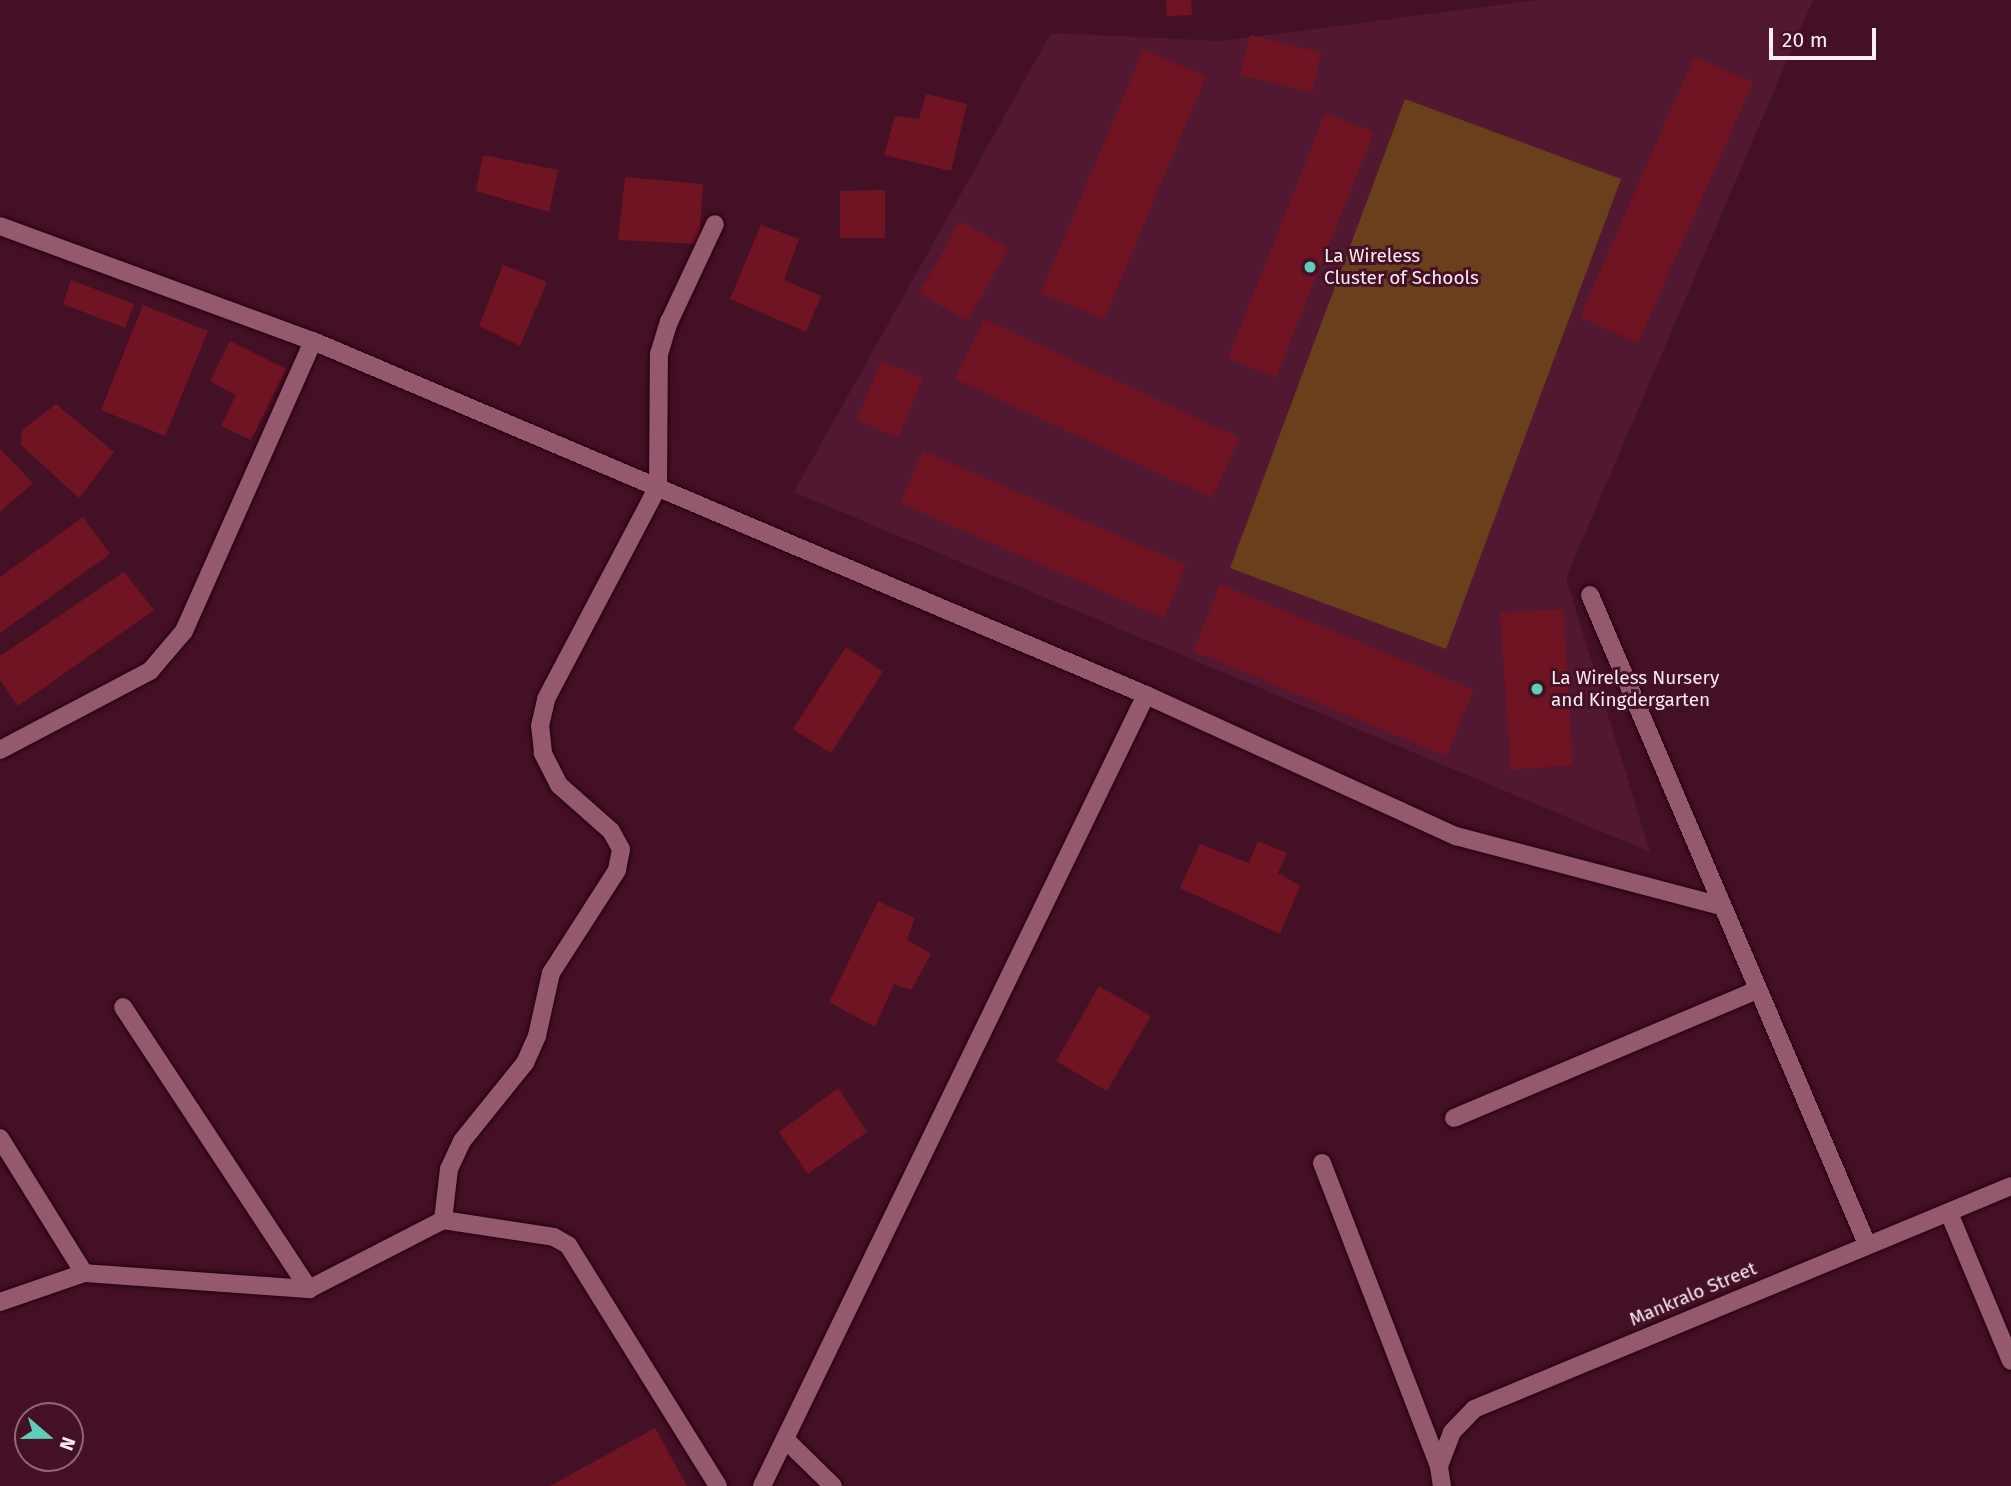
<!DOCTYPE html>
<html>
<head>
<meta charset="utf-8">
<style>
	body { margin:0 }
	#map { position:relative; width:2011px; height:1486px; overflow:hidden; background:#441026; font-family:"Fira Sans",sans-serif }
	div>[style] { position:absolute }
	.built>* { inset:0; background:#531831 }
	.green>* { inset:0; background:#693f1c }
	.building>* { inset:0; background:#701423 }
	.roads { filter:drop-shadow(0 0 2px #24010f) drop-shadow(0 0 2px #24010f) }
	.minor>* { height:18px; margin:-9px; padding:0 9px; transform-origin:9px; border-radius:9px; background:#95596d }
	.dots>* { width:19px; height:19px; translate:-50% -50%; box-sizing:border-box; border:4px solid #441026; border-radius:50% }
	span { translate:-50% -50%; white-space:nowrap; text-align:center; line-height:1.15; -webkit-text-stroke:6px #441026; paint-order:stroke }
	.poi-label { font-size:19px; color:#fbedf1 }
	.left { translate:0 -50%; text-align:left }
	.street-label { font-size:19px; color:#fbedf1 }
	.north { position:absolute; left:14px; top:1402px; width:70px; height:70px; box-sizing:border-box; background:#441026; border:2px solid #8d6877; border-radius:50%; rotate:110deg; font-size:19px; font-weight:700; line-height:28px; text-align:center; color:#fbedf1 }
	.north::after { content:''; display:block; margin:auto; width:24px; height:32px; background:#5eceb8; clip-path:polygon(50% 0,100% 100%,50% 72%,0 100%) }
	.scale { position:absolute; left:1769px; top:28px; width:107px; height:32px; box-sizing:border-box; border:4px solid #fbedf1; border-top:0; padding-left:9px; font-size:21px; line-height:24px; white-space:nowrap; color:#fbedf1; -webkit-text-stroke:5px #441026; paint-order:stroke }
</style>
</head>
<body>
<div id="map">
	<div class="built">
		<div style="clip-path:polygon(1537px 0,1813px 0,1566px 578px,1650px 852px,794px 492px,1051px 33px,1221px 41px)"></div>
	</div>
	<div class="green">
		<div style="clip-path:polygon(1405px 99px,1621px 179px,1446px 649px,1230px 568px)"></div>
	</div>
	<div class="building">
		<div style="clip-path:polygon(1166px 0,1191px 0,1192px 15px,1167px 16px)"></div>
		<div style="clip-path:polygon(1250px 35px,1321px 52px,1312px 92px,1240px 75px)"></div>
		<div style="clip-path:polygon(1143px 50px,1206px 76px,1104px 319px,1041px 293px)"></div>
		<div style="clip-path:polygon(1694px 57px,1753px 82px,1638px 343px,1580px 317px)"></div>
		<div style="clip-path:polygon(926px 94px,967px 104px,951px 171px,884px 155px,895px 116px,919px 119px)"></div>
		<div style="clip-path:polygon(1325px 113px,1374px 132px,1276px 377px,1228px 358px)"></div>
		<div style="clip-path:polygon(483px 155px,558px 170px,549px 212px,476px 191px)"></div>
		<div style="clip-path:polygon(625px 177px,703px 184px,699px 244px,618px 240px)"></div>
		<div style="clip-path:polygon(885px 190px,885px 238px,840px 238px,840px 191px)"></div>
		<div style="clip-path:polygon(960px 221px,1009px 248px,967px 321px,919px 293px)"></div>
		<div style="clip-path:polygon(761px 225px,799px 239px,784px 280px,821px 296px,806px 332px,730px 299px)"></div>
		<div style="clip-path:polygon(503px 265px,547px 282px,520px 346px,479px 326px)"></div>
		<div style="clip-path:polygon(71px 280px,134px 304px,125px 328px,63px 304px)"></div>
		<div style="clip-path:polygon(143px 305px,208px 331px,165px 436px,101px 410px)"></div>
		<div style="clip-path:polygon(984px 319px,1240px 438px,1212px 498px,955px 379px)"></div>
		<div style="clip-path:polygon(230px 341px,286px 369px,251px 440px,221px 426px,236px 395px,210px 381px)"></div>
		<div style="clip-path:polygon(881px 361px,923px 378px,898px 437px,857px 420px)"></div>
		<div style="clip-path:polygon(56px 404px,114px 452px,79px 498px,21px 445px,22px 430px)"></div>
		<div style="clip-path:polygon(0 449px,33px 483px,0 512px)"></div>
		<div style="clip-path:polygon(923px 451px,1186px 565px,1164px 618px,900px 503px)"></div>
		<div style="clip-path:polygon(83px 517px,110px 554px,0 633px,0 577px)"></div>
		<div style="clip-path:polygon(124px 572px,154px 610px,18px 706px,0 680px,0 656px)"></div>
		<div style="clip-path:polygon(1220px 584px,1474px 690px,1446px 756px,1193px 651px)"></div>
		<div style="clip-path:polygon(1563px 609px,1573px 765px,1511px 770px,1500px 613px)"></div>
		<div style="clip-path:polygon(846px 647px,883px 672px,831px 753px,793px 729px)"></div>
		<div style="clip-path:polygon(1258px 841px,1287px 853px,1278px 873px,1300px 886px,1280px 934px,1180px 888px,1200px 844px,1249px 863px)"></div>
		<div style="clip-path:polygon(878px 901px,915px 918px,907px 940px,931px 954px,911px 990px,894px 984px,875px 1027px,829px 1002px)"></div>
		<div style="clip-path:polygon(1099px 986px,1151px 1016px,1107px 1091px,1056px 1061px)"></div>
		<div style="clip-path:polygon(838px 1088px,867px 1132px,808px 1174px,779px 1132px)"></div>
		<div style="clip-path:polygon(655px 1428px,687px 1486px,550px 1486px)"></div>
	</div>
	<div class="roads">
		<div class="minor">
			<div style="left:0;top:226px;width:333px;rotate:20.2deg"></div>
			<div style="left:313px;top:341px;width:905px;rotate:23.02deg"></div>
			<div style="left:1146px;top:695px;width:341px;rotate:24.5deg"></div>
			<div style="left:1456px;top:836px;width:274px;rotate:14.8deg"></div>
			<div style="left:1590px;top:595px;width:706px;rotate:66.89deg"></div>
			<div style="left:0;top:750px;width:170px;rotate:-27.8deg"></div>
			<div style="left:150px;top:671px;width:52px;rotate:-49.6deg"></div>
			<div style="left:184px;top:631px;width:317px;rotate:-66deg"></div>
			<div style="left:123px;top:1007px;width:338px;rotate:56.6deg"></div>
			<div style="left:1454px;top:1118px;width:329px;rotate:-22.9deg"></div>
			<div style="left:0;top:1138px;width:159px;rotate:58.1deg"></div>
			<div style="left:1322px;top:1163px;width:325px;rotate:68.9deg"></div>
			<div style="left:1949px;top:1213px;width:160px;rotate:67.3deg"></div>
			<div style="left:443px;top:1220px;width:51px;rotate:-83.3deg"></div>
			<div style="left:449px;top:1169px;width:31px;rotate:-65deg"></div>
			<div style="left:462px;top:1141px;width:100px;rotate:-51.1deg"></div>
			<div style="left:525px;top:1063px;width:30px;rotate:-66deg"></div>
			<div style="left:537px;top:1036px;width:65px;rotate:-77.5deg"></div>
			<div style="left:551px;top:973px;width:122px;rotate:-57.3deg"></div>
			<div style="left:617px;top:870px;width:21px;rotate:-79deg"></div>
			<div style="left:621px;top:849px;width:21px;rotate:-119deg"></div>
			<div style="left:611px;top:831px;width:69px;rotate:-138.5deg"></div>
			<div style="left:559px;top:785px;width:36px;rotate:-117deg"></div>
			<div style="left:543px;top:753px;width:27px;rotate:-96deg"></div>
			<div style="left:540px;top:726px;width:28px;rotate:-77deg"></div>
			<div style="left:546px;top:699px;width:240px;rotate:-62.2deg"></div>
			<div style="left:658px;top:487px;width:133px;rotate:-89.6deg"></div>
			<div style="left:659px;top:354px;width:34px;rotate:-73deg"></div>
			<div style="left:669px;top:322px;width:108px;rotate:-64.9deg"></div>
			<div style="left:0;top:1302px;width:89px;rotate:-19deg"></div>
			<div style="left:84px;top:1273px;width:226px;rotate:4.1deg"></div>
			<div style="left:309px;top:1289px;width:151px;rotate:-27.2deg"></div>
			<div style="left:443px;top:1220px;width:112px;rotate:8.7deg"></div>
			<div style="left:554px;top:1237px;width:16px;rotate:30deg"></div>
			<div style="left:568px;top:1245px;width:284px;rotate:58.1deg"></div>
			<div style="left:785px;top:1439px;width:67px;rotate:44.4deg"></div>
			<div style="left:762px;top:1486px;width:879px;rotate:-64.11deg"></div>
			<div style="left:1442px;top:1486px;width:20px;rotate:-99deg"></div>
			<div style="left:1439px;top:1466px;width:36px;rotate:-69deg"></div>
			<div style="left:1452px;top:1432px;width:32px;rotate:-46deg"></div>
			<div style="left:1474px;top:1409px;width:581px;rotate:-22.55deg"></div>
		</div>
	</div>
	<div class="dots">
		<div style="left:1310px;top:267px;background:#5eceb8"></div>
		<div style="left:1537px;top:689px;background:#5eceb8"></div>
	</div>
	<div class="poi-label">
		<span class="left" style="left:1324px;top:267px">La Wireless<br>Cluster of Schools</span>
		<span class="left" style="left:1551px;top:689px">La Wireless Nursery<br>and Kingdergarten</span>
	</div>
	<div class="street-label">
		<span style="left:1693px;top:1294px;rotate:-23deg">Mankralo Street</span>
	</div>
	<div class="north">N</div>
	<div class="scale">20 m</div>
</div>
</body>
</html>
